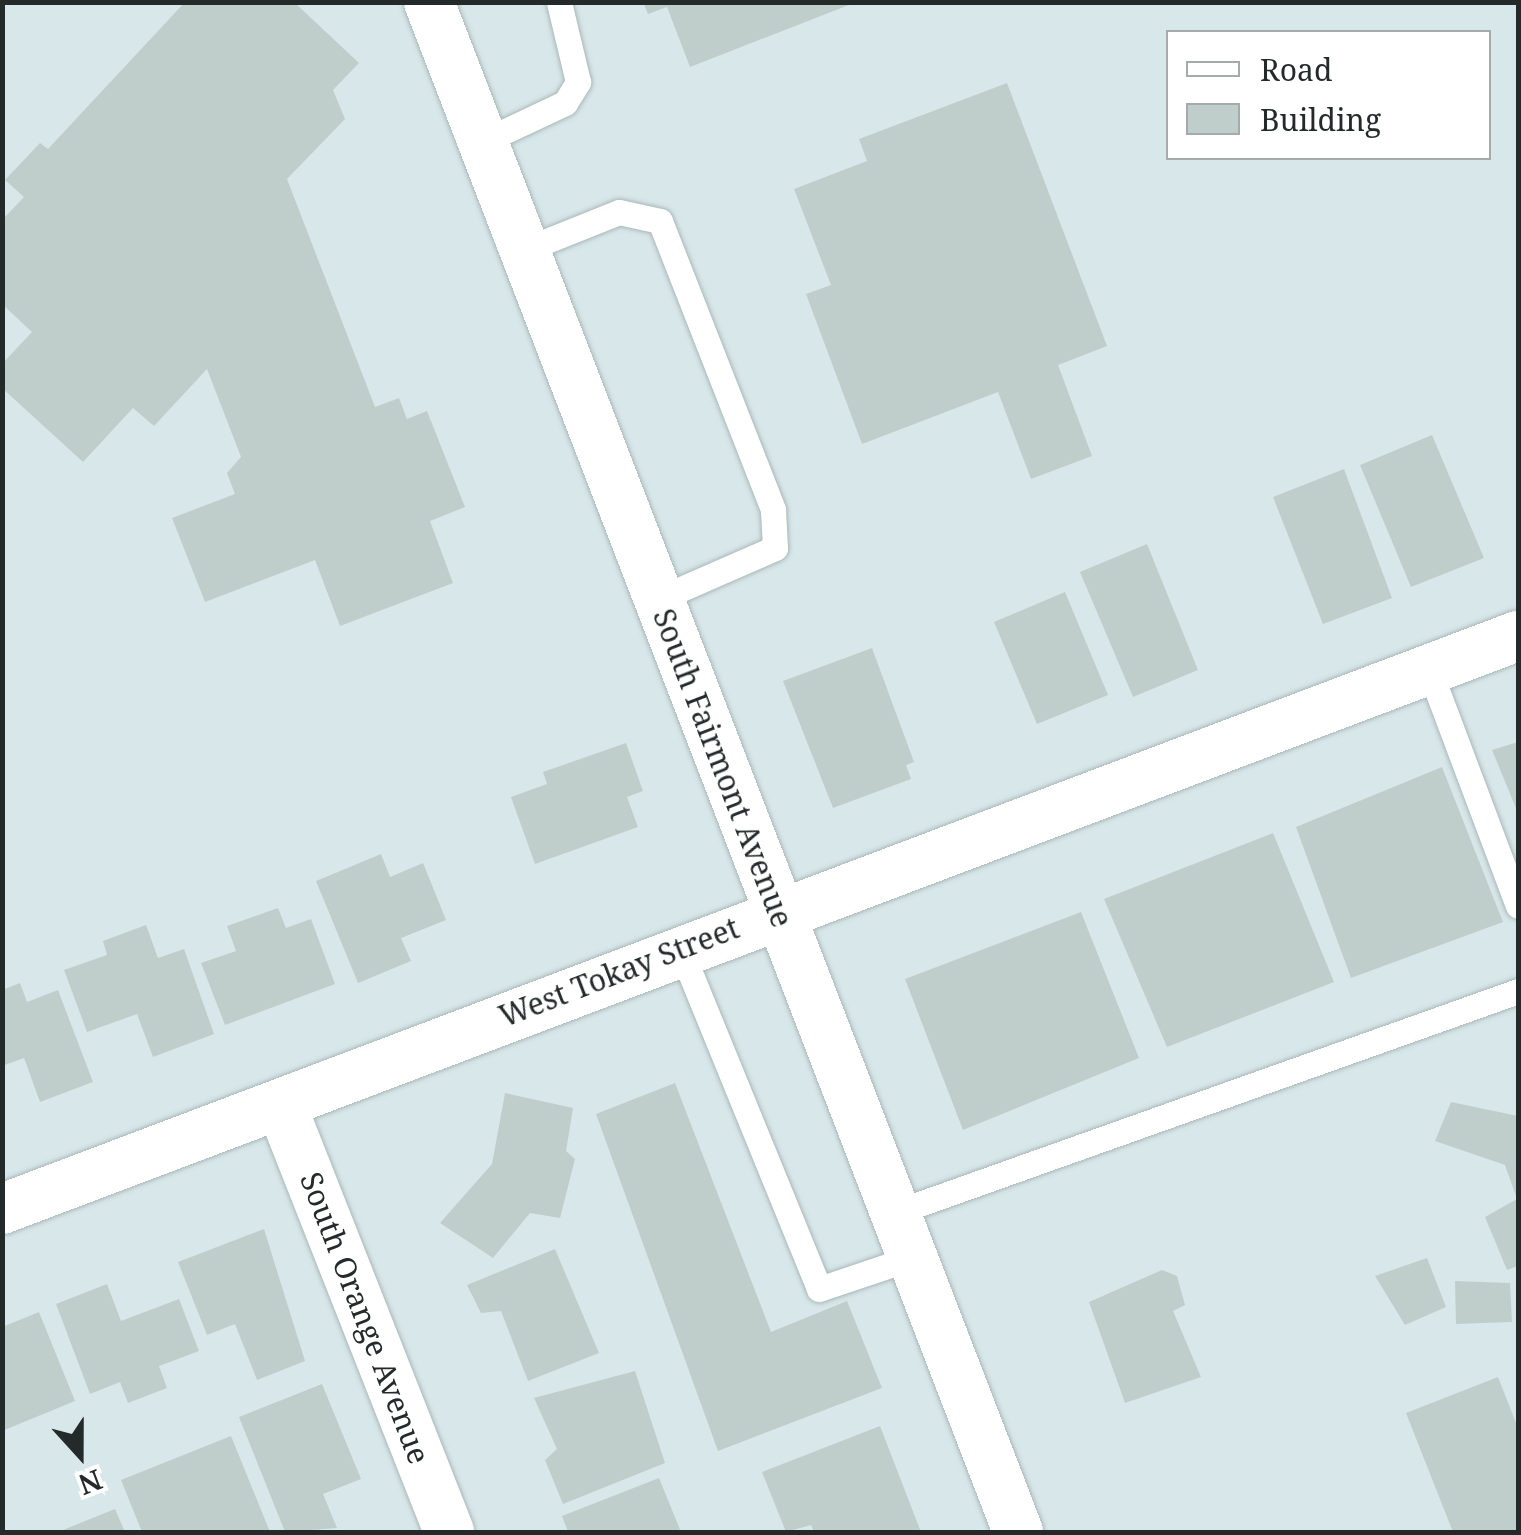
<!DOCTYPE html>
<html>
<head>
<meta charset="utf-8">
<style>
	body { margin:0 }
	#map { position:relative; width:1521px; height:1535px; overflow:hidden; background:#d8e7e9; font-family:"Noto Serif",serif }
	div>[style] { position:absolute }
	.building>* { inset:0; background:#c0cecb }
	.roads { filter:drop-shadow(0 0 2px #a9b8b9) drop-shadow(0 0 2px #a9b8b9) }
	.service>* { height:25px; margin:-12.5px; padding:0 12.5px; transform-origin:12.5px; border-radius:12.5px; background:#fff }
	.minor>* { height:50px; margin:-25px; padding:0 25px; transform-origin:25px; border-radius:25px; background:#fff }
	span { translate:-50% -50%; white-space:nowrap; text-align:center; line-height:1.15; -webkit-text-stroke:9px #fff; paint-order:stroke }
	.street-label { font-size:30px; color:#242a2a }
	.frame { position:absolute; inset:0; border:5px solid #242a2a; pointer-events:none }
	.legend { position:absolute; left:1166px; top:30px; width:325px; height:130px; box-sizing:border-box; background:#fff; border:2px solid #a7aaaa; margin:0; padding:12px 18px; list-style:none; font-size:30px; color:#242a2a }
	.legend li { display:flex; align-items:center; gap:20px; height:50px }
	.legend b { width:50px; border:2px solid #a7aaaa }
	.north { position:absolute; left:30px; top:1405px; width:100px; height:100px; -webkit-text-stroke:8px #fff; paint-order:stroke; rotate:159deg; font-size:28px; font-weight:700; line-height:40px; text-align:center; color:#242a2a }
	.north::after { content:''; display:block; margin:auto; width:35px; height:45px; background:#242a2a; clip-path:polygon(50% 0,100% 100%,50% 72%,0 100%) }
</style>
</head>
<body>
<div id="map">
	<div class="building">
		<div style="clip-path:polygon(185px 2px,294px 2px,359px 63px,333px 90px,345px 119px,287px 179px,375px 407px,399px 398px,407px 419px,427px 411px,465px 507px,430px 521px,453px 583px,340px 626px,315px 560px,205px 602px,172px 518px,235px 494px,227px 473px,241px 457px,207px 369px,154px 426px,133px 408px,83px 462px,2px 388px,2px 364px,32px 332px,2px 304px,2px 220px,24px 197px,5px 180px,40px 143px,48px 149px)"></div>
		<div style="clip-path:polygon(643px 2px,854px 2px,854px 3px,690px 67px,667px 7px,648px 14px)"></div>
		<div style="clip-path:polygon(1007px 83px,1107px 346px,1058px 365px,1092px 456px,1031px 479px,998px 392px,862px 444px,806px 294px,831px 285px,794px 189px,867px 161px,859px 139px)"></div>
		<div style="clip-path:polygon(1432px 435px,1484px 558px,1411px 587px,1360px 465px)"></div>
		<div style="clip-path:polygon(1344px 469px,1392px 598px,1323px 624px,1273px 497px)"></div>
		<div style="clip-path:polygon(1147px 544px,1198px 670px,1133px 697px,1080px 572px)"></div>
		<div style="clip-path:polygon(1065px 592px,1108px 695px,1037px 724px,994px 622px)"></div>
		<div style="clip-path:polygon(872px 648px,914px 762px,906px 765px,911px 779px,833px 808px,783px 681px)"></div>
		<div style="clip-path:polygon(1518px 742px,1518px 813px,1492px 750px)"></div>
		<div style="clip-path:polygon(626px 743px,643px 791px,627px 797px,638px 827px,535px 864px,511px 797px,547px 784px,543px 772px)"></div>
		<div style="clip-path:polygon(1442px 767px,1503px 922px,1351px 978px,1296px 827px)"></div>
		<div style="clip-path:polygon(1273px 833px,1334px 982px,1167px 1047px,1104px 899px)"></div>
		<div style="clip-path:polygon(381px 854px,390px 877px,423px 863px,446px 920px,401px 938px,411px 961px,358px 983px,316px 881px)"></div>
		<div style="clip-path:polygon(278px 908px,286px 928px,311px 919px,335px 984px,225px 1025px,201px 963px,236px 951px,227px 926px)"></div>
		<div style="clip-path:polygon(1081px 912px,1139px 1058px,963px 1130px,905px 979px)"></div>
		<div style="clip-path:polygon(146px 925px,158px 958px,184px 949px,214px 1034px,153px 1057px,137px 1014px,87px 1032px,64px 970px,107px 955px,103px 941px)"></div>
		<div style="clip-path:polygon(20px 983px,27px 1002px,58px 990px,93px 1082px,40px 1102px,24px 1058px,2px 1066px,2px 990px)"></div>
		<div style="clip-path:polygon(675px 1083px,771px 1332px,847px 1301px,882px 1388px,718px 1451px,596px 1114px)"></div>
		<div style="clip-path:polygon(505px 1093px,573px 1108px,566px 1151px,575px 1159px,560px 1218px,530px 1213px,493px 1258px,440px 1223px,492px 1164px)"></div>
		<div style="clip-path:polygon(1451px 1102px,1518px 1116px,1518px 1266px,1507px 1270px,1485px 1217px,1517px 1199px,1505px 1165px,1435px 1141px)"></div>
		<div style="clip-path:polygon(264px 1229px,305px 1361px,257px 1380px,235px 1324px,207px 1335px,178px 1262px)"></div>
		<div style="clip-path:polygon(555px 1249px,599px 1353px,528px 1381px,501px 1311px,481px 1313px,467px 1285px)"></div>
		<div style="clip-path:polygon(1427px 1258px,1446px 1307px,1405px 1325px,1375px 1276px)"></div>
		<div style="clip-path:polygon(1162px 1270px,1177px 1276px,1185px 1305px,1173px 1311px,1201px 1377px,1125px 1403px,1089px 1302px)"></div>
		<div style="clip-path:polygon(1455px 1281px,1510px 1283px,1512px 1322px,1456px 1324px)"></div>
		<div style="clip-path:polygon(107px 1284px,121px 1321px,179px 1299px,199px 1351px,159px 1366px,167px 1388px,128px 1403px,120px 1382px,90px 1394px,56px 1304px)"></div>
		<div style="clip-path:polygon(39px 1312px,75px 1401px,2px 1431px,2px 1327px)"></div>
		<div style="clip-path:polygon(635px 1371px,665px 1463px,563px 1504px,545px 1460px,557px 1449px,534px 1398px)"></div>
		<div style="clip-path:polygon(1498px 1377px,1518px 1428px,1518px 1532px,1453px 1532px,1406px 1413px)"></div>
		<div style="clip-path:polygon(322px 1384px,361px 1479px,323px 1494px,337px 1528px,285px 1532px,239px 1417px)"></div>
		<div style="clip-path:polygon(880px 1426px,921px 1532px,814px 1532px,811px 1525px,786px 1532px,762px 1472px)"></div>
		<div style="clip-path:polygon(231px 1436px,270px 1532px,142px 1532px,121px 1480px)"></div>
		<div style="clip-path:polygon(659px 1478px,681px 1532px,568px 1532px,562px 1516px)"></div>
		<div style="clip-path:polygon(115px 1509px,125px 1532px,58px 1532px)"></div>
	</div>
	<div class="roads">
		<div class="service">
			<div style="left:482px;top:142px;width:92px;rotate:-25.2deg"></div>
			<div style="left:565px;top:103px;width:25px;rotate:-58deg"></div>
			<div style="left:578px;top:82px;width:82px;rotate:-103.4deg"></div>
			<div style="left:524px;top:250px;width:102px;rotate:-21.8deg"></div>
			<div style="left:619px;top:212px;width:42px;rotate:12.4deg"></div>
			<div style="left:660px;top:221px;width:310px;rotate:68.6deg"></div>
			<div style="left:773px;top:510px;width:38px;rotate:87deg"></div>
			<div style="left:775px;top:548px;width:128px;rotate:156.4deg"></div>
			<div style="left:1429px;top:669px;width:253px;rotate:69.4deg"></div>
			<div style="left:680px;top:948px;width:368px;rotate:67.8deg"></div>
			<div style="left:819px;top:1289px;width:97px;rotate:-18.6deg"></div>
			<div style="left:894px;top:1213px;width:662px;rotate:-19.58deg"></div>
		</div>
		<div class="minor">
			<div style="left:429px;top:2px;width:1639px;rotate:68.94deg"></div>
			<div style="left:281px;top:1105px;width:459px;rotate:68.5deg"></div>
			<div style="left:2px;top:1209px;width:1621px;rotate:-20.71deg"></div>
		</div>
	</div>
	<div class="street-label">
		<span style="left:723px;top:768px;rotate:69deg">South Fairmont Avenue</span>
		<span style="left:619px;top:972px;rotate:-21deg">West Tokay Street</span>
		<span style="left:365px;top:1318px;rotate:69deg">South Orange Avenue</span>
	</div>
	<div class="frame"></div>
	<ul class="legend">
	<li><b style="height:12px;background:#fff"></b>Road</li>
	<li><b style="height:28px;background:#c0cecb"></b>Building</li>
	</ul>
	<div class="north">N</div>
</div>
</body>
</html>
